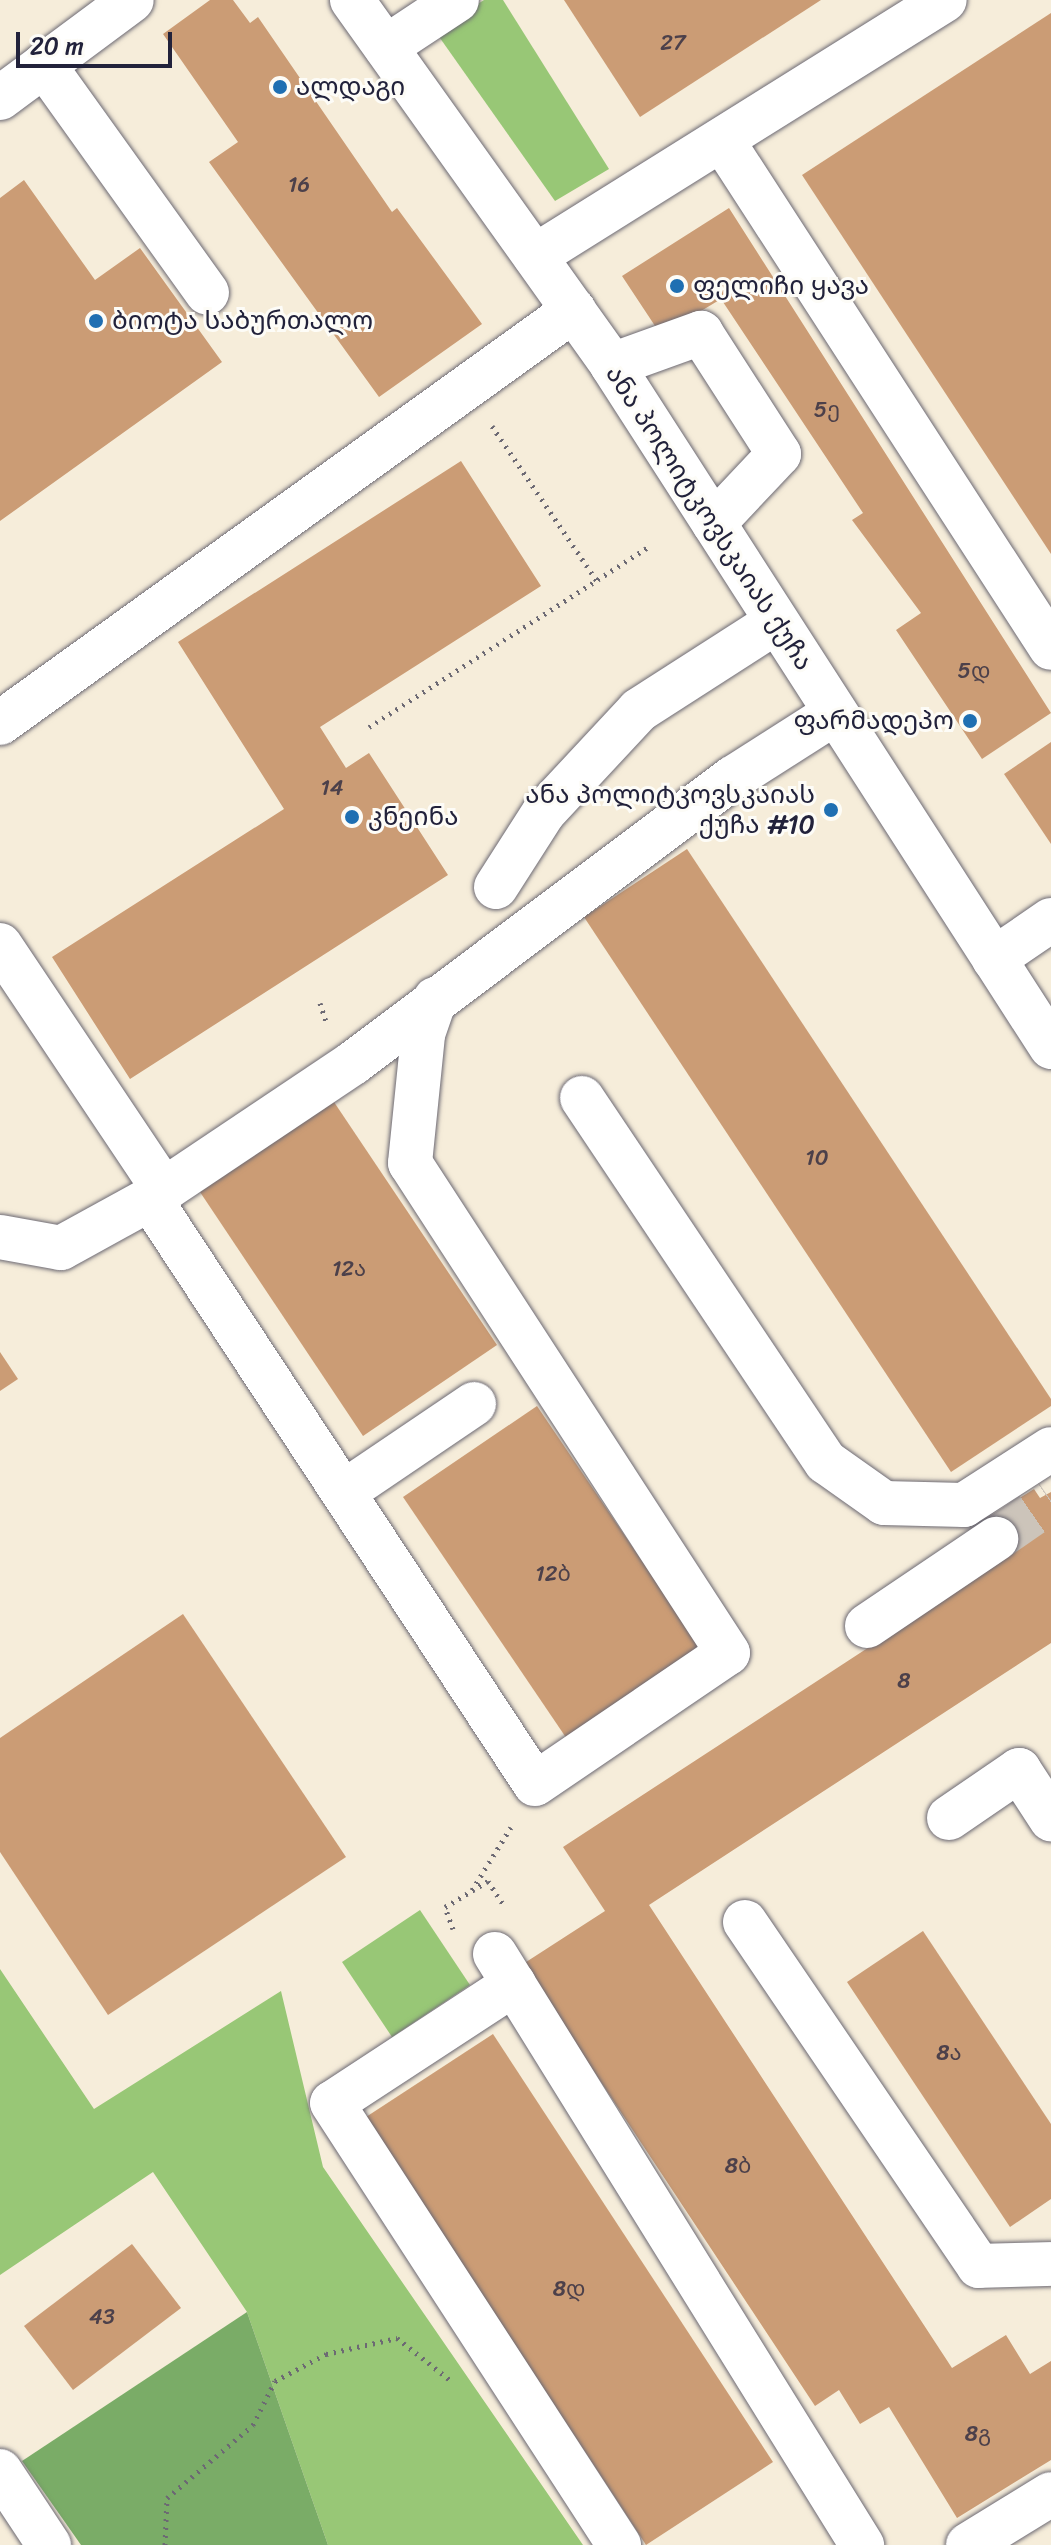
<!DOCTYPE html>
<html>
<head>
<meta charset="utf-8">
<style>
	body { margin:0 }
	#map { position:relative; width:1051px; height:2545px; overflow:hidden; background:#f6edda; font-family:Sriracha,"Noto Sans Georgian",sans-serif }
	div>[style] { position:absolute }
	.green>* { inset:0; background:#98c776 }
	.forest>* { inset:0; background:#7aac67 }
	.building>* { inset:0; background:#cb9c75 }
	.minor-tunnel>* { height:44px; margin-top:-22px; transform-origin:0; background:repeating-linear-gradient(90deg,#ccc4ba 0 44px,transparent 0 66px) }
	.path>* { height:5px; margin-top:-2.5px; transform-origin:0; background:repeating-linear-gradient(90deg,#6c6973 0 2px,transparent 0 8px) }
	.roads { filter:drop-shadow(0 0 2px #6c6973) drop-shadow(0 0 2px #6c6973) }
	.minor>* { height:44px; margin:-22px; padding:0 22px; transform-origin:22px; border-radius:22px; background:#fff }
	.dots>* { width:22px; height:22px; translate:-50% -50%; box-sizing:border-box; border:4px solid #fdfcf7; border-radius:50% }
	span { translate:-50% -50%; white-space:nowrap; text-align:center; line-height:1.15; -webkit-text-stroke:6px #fdfcf7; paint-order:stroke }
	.number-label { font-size:22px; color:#4c404a }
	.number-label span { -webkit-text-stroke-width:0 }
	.poi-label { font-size:26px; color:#22223b }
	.left { translate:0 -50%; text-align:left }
	.right { translate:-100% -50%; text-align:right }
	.street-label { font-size:26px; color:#22223b }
	.scale { position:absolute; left:16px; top:32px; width:156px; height:36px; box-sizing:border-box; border:4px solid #22223b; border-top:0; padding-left:10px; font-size:24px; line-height:28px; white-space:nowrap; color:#22223b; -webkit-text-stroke:6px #fdfcf7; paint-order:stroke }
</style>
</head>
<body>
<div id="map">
	<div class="green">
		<div style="clip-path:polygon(484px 0,503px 0,609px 169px,555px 201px,435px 31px)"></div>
		<div style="clip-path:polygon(420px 1910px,470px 1985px,392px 2037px,342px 1962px)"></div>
		<div style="clip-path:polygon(0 1969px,94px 2109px,281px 1991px,323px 2167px,583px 2545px,328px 2545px,247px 2312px,153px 2172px,0 2275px)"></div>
	</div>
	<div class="forest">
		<div style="clip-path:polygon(247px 2312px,328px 2545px,81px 2545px,22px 2461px)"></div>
	</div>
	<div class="building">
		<div style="clip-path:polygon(210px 0,233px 0,250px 23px,258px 17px,392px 212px,397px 208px,482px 324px,379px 397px,209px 162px,238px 142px,163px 34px)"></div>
		<div style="clip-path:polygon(564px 0,821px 0,640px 117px)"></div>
		<div style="clip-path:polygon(1051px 13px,1051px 554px,802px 175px)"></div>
		<div style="clip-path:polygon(24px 180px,95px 280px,140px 248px,222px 362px,0 521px,0 198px)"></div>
		<div style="clip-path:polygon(729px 208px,1051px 713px,982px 759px,896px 630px,921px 613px,852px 520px,863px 513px,721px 299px,661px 335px,622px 276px)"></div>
		<div style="clip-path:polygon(461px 461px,541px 586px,320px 727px,346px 768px,369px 753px,448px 875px,130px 1079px,52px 957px,284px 809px,178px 642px)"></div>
		<div style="clip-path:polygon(1051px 742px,1051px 844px,1004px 774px)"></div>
		<div style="clip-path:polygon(687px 849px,1051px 1399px,1051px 1406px,951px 1472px,584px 917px)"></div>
		<div style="clip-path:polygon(334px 1102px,497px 1345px,363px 1436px,200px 1192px)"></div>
		<div style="clip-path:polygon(0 1352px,18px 1379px,0 1391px)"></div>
		<div style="clip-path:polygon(537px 1406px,703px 1651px,569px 1742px,403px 1497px)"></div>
		<div style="clip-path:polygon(1034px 1489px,1040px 1498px,1051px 1492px,1051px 1643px,649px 1905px,952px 2368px,1006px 2335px,1030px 2374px,1051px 2361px,1051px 2460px,957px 2518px,889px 2407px,860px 2424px,839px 2390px,815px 2406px,523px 1964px,605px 1911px,563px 1847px,1007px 1557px,984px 1520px)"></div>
		<div style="clip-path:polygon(183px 1614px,346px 1857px,108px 2015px,0 1852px,0 1738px)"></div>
		<div style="clip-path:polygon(923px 1931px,1051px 2124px,1051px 2199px,1010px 2227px,847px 1982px)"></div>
		<div style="clip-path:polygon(493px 2034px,773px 2462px,646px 2545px,366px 2117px)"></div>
		<div style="clip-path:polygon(132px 2244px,181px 2308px,73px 2390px,24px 2326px)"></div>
	</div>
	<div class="minor-tunnel">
		<div style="left:996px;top:1539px;width:67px;rotate:-34.6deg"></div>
	</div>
	<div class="path">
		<div style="left:492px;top:426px;width:187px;rotate:55.9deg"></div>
		<div style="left:369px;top:727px;width:331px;rotate:-32.8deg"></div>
		<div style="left:320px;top:1003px;width:22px;rotate:72deg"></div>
		<div style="left:472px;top:1890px;width:74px;rotate:-58.2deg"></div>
		<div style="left:453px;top:1929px;width:23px;rotate:-110deg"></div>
		<div style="left:445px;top:1907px;width:50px;rotate:-31.2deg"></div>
		<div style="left:488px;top:1881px;width:30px;rotate:57deg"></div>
		<div style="left:165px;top:2545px;width:47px;rotate:-87.6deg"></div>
		<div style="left:167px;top:2498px;width:113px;rotate:-40.3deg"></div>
		<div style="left:253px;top:2425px;width:49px;rotate:-63.4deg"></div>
		<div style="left:275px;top:2381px;width:58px;rotate:-27.9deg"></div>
		<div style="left:326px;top:2354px;width:73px;rotate:-12.7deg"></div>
		<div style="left:397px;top:2338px;width:68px;rotate:38.4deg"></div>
	</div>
	<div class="roads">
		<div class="minor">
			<div style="left:352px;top:0;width:448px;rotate:54.5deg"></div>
			<div style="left:612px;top:365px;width:811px;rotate:57.23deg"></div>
			<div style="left:386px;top:47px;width:85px;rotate:-33.5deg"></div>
			<div style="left:44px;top:65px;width:280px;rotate:54.4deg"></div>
			<div style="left:0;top:98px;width:164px;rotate:-36.6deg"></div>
			<div style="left:722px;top:140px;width:605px;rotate:57.07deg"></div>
			<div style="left:535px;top:256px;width:483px;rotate:-32deg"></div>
			<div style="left:612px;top:365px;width:95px;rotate:-19.8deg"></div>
			<div style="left:701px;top:333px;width:144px;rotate:57.2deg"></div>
			<div style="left:779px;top:454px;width:95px;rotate:133.3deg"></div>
			<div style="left:0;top:723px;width:707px;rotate:-35.74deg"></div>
			<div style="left:496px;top:887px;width:89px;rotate:-57.4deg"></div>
			<div style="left:544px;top:812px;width:139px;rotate:-47deg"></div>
			<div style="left:639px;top:710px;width:163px;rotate:-32.7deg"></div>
			<div style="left:0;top:945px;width:295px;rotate:56.2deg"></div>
			<div style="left:994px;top:959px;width:69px;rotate:-34.4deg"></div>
			<div style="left:582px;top:1098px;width:438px;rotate:56.2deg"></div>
			<div style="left:826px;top:1462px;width:71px;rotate:35.3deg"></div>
			<div style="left:884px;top:1503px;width:80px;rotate:1.4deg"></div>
			<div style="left:964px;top:1505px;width:103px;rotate:-32.8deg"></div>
			<div style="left:150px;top:1199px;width:700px;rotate:56.65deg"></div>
			<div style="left:535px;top:1784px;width:233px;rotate:-34.2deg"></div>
			<div style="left:728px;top:1653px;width:584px;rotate:-122.98deg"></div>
			<div style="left:410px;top:1163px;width:130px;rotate:-84.2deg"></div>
			<div style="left:423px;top:1034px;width:37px;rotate:-71deg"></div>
			<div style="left:0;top:1237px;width:62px;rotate:10.2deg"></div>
			<div style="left:61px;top:1248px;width:102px;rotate:-28.8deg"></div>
			<div style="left:150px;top:1199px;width:244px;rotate:-33.8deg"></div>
			<div style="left:353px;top:1063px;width:475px;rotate:-36.9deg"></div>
			<div style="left:733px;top:778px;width:121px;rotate:-32.5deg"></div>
			<div style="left:344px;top:1492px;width:157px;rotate:-34.1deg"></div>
			<div style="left:867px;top:1626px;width:156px;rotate:-34deg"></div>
			<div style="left:949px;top:1818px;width:85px;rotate:-34.4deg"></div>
			<div style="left:1019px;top:1770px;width:59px;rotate:56.9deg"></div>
			<div style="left:745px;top:1922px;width:416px;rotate:55.8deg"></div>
			<div style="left:979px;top:2266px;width:72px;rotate:-1.6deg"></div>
			<div style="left:495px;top:1954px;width:696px;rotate:58.16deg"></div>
			<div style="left:514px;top:1984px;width:217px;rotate:146.8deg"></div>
			<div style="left:332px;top:2103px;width:527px;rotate:57deg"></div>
			<div style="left:0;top:2471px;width:89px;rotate:56.5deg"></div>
			<div style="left:968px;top:2545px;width:97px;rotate:-31.6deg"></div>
		</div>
	</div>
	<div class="dots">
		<div style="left:280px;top:87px;background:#1f6fb2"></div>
		<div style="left:677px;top:286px;background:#1f6fb2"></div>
		<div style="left:96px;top:321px;background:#1f6fb2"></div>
		<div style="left:970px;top:721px;background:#1f6fb2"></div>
		<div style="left:831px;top:810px;background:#1f6fb2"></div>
		<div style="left:352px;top:817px;background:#1f6fb2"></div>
	</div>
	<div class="number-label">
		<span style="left:673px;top:43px">27</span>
		<span style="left:299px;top:185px">16</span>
		<span style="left:827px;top:410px">5ე</span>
		<span style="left:974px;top:671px">5დ</span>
		<span style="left:332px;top:788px">14</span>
		<span style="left:817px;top:1158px">10</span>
		<span style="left:349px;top:1269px">12ა</span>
		<span style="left:553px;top:1574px">12ბ</span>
		<span style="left:904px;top:1681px">8</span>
		<span style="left:949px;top:2053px">8ა</span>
		<span style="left:738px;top:2166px">8ბ</span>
		<span style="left:569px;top:2289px">8დ</span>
		<span style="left:102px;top:2317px">43</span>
		<span style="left:978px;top:2434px">8გ</span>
	</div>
	<div class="poi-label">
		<span class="left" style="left:296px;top:87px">ალდაგი</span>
		<span class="left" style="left:693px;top:286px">ფელიჩი ყავა</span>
		<span class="left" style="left:112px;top:321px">ბიოტა საბურთალო</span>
		<span class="right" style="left:954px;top:721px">ფარმადეპო</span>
		<span class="right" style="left:815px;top:810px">ანა პოლიტკოვსკაიას<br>ქუჩა #10</span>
		<span class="left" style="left:368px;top:817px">კნეინა</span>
	</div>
	<div class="street-label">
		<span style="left:709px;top:518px;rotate:57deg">ანა პოლიტკოვსკაიას ქუჩა</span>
	</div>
	<div class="scale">20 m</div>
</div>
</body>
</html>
